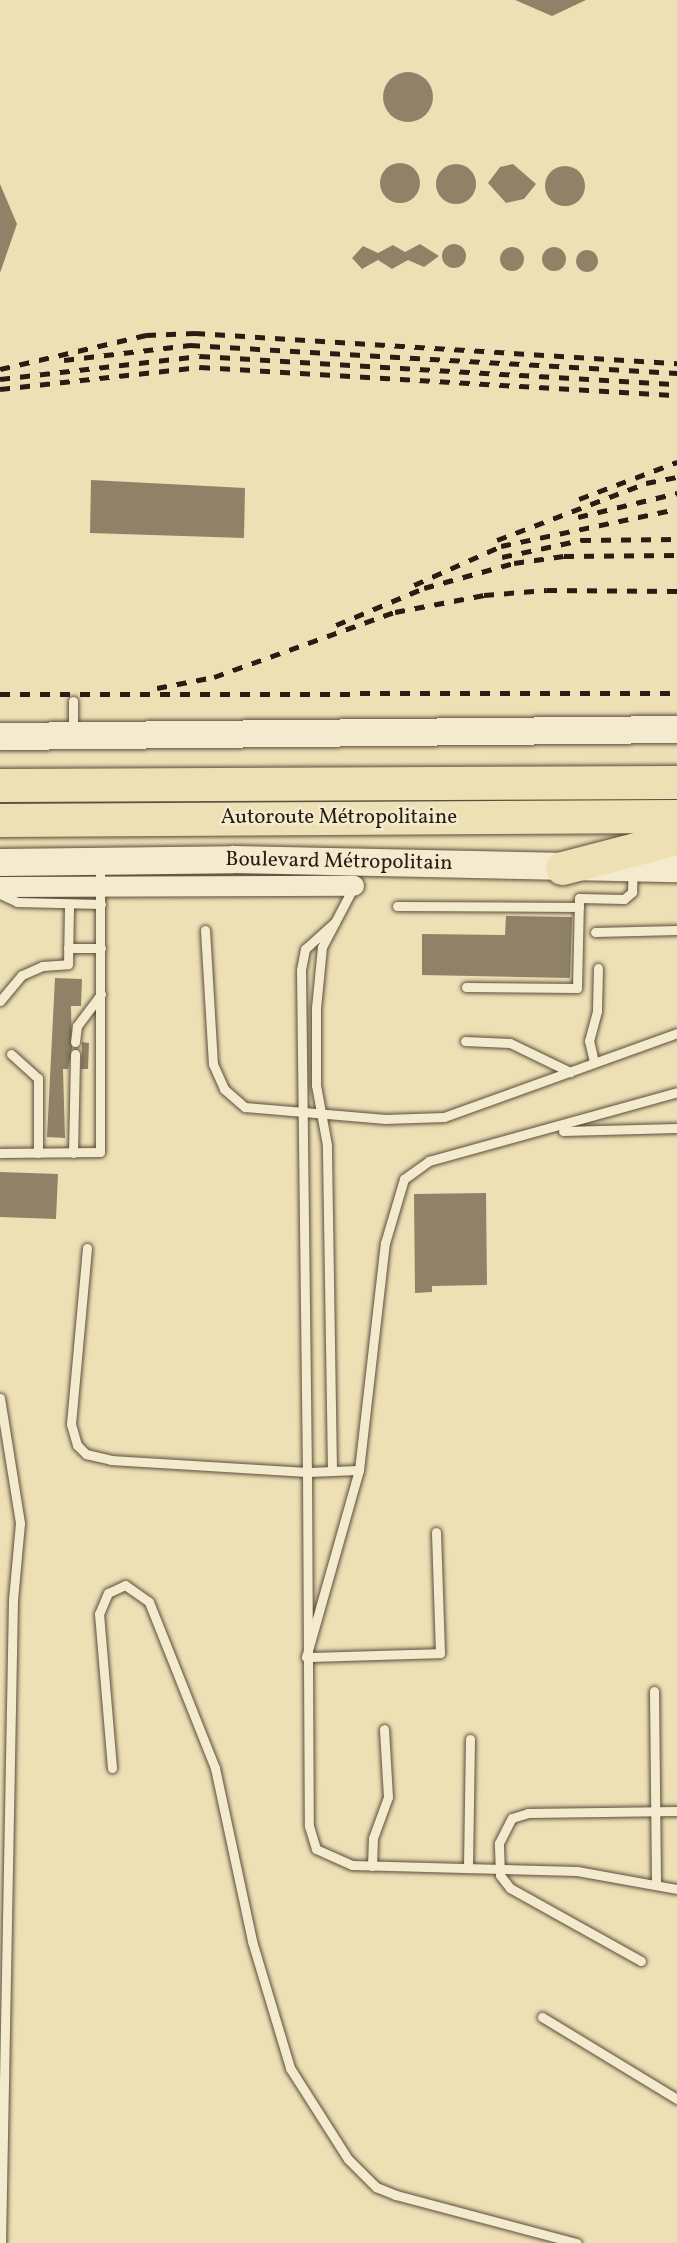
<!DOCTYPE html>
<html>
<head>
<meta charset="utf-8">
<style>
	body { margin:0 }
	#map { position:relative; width:677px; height:2243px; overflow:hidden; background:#eee0b5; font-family:Vollkorn,serif }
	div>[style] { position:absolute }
	.building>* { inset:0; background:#908267 }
	.round { border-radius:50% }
	.roads { filter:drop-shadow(0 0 2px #5b4d3c) drop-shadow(0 0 2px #5b4d3c) }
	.service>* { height:9px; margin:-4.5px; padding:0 4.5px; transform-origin:4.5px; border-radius:4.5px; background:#f4ebcf }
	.minor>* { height:20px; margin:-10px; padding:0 10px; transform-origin:10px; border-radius:10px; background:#f4ebcf }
	.secondary>* { height:27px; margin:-13.5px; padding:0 13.5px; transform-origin:13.5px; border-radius:13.5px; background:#f4ebcf }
	.motorway>* { height:33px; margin:-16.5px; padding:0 16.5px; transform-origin:16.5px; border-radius:16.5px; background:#eee0b5 }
	.rail>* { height:4.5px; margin-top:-2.25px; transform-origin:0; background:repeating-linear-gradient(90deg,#2a1c13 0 10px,transparent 0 20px) }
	span { translate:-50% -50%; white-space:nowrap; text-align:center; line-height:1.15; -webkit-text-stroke:5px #f4ebcf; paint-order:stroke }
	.street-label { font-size:21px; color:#2a1c13 }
</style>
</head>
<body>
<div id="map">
	<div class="building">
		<div style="clip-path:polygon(515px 0,586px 0,552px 16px)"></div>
		<div class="round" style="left:383px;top:72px;width:50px;height:50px"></div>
		<div class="round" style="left:380px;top:163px;width:40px;height:40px"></div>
		<div class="round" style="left:436px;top:164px;width:40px;height:40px"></div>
		<div style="clip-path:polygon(513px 164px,536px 184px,524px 199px,506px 203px,488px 183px,500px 167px)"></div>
		<div class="round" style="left:545px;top:166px;width:40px;height:40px"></div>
		<div style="clip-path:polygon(0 184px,17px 224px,0 273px)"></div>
		<div class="round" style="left:442px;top:244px;width:24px;height:24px"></div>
		<div style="clip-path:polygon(420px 244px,439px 256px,424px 267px,408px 260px,392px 269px,378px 260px,362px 269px,352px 258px,363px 246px,378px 253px,393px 245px,405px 252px)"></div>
		<div class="round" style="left:542px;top:247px;width:24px;height:24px"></div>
		<div class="round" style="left:500px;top:247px;width:24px;height:24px"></div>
		<div class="round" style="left:576px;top:250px;width:22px;height:22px"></div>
		<div style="clip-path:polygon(91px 480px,245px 488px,244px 538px,90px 533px)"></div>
		<div style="clip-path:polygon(506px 916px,572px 917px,570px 978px,422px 975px,422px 934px,505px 935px)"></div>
		<div style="clip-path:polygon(55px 978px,82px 979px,81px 1006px,71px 1006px,72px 1048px,68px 1069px,63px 1069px,65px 1138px,47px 1137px)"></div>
		<div style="clip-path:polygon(82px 1042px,89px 1043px,88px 1069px,81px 1069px)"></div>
		<div style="clip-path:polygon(0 1172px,58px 1174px,56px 1219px,0 1217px)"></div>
		<div style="clip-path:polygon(486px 1193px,487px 1285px,432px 1286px,432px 1292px,415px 1293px,414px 1194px)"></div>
	</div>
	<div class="roads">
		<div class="service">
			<div style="left:73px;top:731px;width:30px;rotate:-90deg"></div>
			<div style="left:0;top:894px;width:19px;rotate:25deg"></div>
			<div style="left:17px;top:902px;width:84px;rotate:1.4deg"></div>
			<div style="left:397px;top:906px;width:182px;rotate:0.3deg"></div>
			<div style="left:335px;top:922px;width:40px;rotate:138deg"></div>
			<div style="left:305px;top:949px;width:21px;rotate:101deg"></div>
			<div style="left:301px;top:970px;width:502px;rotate:89.32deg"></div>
			<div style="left:307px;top:1472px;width:52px;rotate:-2.2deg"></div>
			<div style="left:359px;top:1470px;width:228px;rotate:-83.5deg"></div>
			<div style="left:385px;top:1243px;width:67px;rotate:-73.5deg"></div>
			<div style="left:404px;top:1179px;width:31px;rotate:-36deg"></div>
			<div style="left:429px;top:1161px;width:257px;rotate:-15.5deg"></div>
			<div style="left:205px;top:930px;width:134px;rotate:86.6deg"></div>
			<div style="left:213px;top:1064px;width:27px;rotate:66deg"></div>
			<div style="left:224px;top:1089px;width:28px;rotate:41deg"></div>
			<div style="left:245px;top:1107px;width:141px;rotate:4.9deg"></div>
			<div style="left:385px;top:1119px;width:59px;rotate:-1.9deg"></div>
			<div style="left:444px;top:1117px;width:248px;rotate:-19.8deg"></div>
			<div style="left:595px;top:932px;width:82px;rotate:-1.4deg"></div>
			<div style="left:68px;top:948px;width:33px"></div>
			<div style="left:466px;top:987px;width:111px;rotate:0.5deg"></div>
			<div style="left:577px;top:988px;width:90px;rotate:-88.7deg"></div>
			<div style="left:579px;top:898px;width:45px;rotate:1.3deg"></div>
			<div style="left:624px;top:899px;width:11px;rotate:-41deg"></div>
			<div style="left:632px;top:892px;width:23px;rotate:-88deg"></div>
			<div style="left:0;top:1001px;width:34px;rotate:-50deg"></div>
			<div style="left:22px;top:975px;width:22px;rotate:-24deg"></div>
			<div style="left:42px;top:966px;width:26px;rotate:-4deg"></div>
			<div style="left:68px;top:964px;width:60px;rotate:-89deg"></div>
			<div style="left:465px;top:1041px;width:45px;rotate:2.5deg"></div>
			<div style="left:510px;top:1043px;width:67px;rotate:25.8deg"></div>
			<div style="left:75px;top:1042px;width:16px;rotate:-83deg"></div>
			<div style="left:77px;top:1026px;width:40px;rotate:-53deg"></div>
			<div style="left:11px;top:1054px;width:36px;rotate:42deg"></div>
			<div style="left:38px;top:1078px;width:75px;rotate:90deg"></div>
			<div style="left:594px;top:1062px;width:22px;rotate:-103deg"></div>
			<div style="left:589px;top:1041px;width:31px;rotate:-75deg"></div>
			<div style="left:597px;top:1011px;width:43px;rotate:-88.7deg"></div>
			<div style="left:563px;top:1131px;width:114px;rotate:-1.5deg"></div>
			<div style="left:0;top:1153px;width:100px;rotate:-0.6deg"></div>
			<div style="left:100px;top:1152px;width:289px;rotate:-90deg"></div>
			<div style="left:73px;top:1153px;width:99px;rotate:-88.8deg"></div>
			<div style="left:87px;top:1248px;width:177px;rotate:95.2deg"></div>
			<div style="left:71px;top:1424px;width:22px;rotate:74deg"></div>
			<div style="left:77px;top:1445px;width:13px;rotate:45deg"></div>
			<div style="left:86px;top:1454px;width:26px;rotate:13deg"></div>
			<div style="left:111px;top:1460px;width:196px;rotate:3.5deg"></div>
			<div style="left:307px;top:1472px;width:354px;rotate:89.7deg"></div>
			<div style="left:309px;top:1826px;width:24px;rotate:73deg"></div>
			<div style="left:316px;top:1849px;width:39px;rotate:24deg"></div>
			<div style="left:352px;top:1865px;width:225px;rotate:1.5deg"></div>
			<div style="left:577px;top:1871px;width:102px;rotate:10.2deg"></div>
			<div style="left:0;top:1398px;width:127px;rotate:80.9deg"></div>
			<div style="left:20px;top:1523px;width:77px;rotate:95.2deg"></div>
			<div style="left:13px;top:1600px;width:643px;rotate:91.07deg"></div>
			<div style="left:359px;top:1470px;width:194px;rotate:105.8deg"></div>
			<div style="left:306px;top:1657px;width:134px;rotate:-1.7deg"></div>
			<div style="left:440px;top:1653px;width:121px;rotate:-91.9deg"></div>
			<div style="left:332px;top:1471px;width:326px;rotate:-90.9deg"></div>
			<div style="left:327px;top:1145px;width:61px;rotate:-100.4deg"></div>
			<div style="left:316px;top:1085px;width:77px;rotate:-90deg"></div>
			<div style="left:316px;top:1008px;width:61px;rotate:-84.4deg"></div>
			<div style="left:322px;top:947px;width:69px;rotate:-62.3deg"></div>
			<div style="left:654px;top:1691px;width:193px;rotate:89.4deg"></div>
			<div style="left:112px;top:1768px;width:155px;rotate:-94.8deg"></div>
			<div style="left:99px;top:1614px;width:23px;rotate:-67deg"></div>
			<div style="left:108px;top:1593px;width:19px;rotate:-25deg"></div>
			<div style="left:125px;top:1585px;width:29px;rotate:35deg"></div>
			<div style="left:149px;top:1602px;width:179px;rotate:68.3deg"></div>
			<div style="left:215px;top:1768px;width:177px;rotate:77.9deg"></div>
			<div style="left:252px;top:1941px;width:133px;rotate:73.3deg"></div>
			<div style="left:290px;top:2068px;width:108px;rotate:57.5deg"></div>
			<div style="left:348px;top:2159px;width:40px;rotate:45deg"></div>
			<div style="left:376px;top:2187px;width:22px;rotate:22deg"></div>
			<div style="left:396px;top:2195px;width:187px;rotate:14.9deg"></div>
			<div style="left:372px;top:1866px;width:28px;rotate:-88deg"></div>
			<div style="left:373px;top:1838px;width:44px;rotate:-69.9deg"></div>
			<div style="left:388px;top:1797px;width:68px;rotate:-93.4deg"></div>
			<div style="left:468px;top:1866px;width:127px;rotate:-89.1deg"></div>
			<div style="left:641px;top:1961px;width:150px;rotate:-150.9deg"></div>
			<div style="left:510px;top:1888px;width:16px;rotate:-128deg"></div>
			<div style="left:500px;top:1875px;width:32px;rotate:-92deg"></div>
			<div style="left:499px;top:1843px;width:28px;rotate:-63deg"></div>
			<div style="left:512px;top:1818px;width:17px;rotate:-17deg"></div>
			<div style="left:528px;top:1813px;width:149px;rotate:-0.8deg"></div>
			<div style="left:542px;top:2017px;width:158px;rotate:31.3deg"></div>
		</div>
		<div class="minor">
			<div style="left:0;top:887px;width:354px;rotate:-0.2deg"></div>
		</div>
		<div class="secondary">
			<div style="left:0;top:736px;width:677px;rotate:-0.59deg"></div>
			<div style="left:0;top:862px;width:233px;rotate:-0.7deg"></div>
			<div style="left:233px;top:859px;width:444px;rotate:1.2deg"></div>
		</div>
		<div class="motorway">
			<div style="left:0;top:785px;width:677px;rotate:-0.25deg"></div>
			<div style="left:0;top:820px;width:677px;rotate:-0.34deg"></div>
			<div style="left:562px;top:868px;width:119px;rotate:-14.6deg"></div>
		</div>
	</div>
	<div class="rail">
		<div style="left:64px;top:360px;width:127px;rotate:-6.8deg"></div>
		<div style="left:190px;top:345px;width:488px;rotate:3.3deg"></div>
		<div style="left:0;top:369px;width:150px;rotate:-13.1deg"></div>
		<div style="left:146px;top:335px;width:49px;rotate:-2.3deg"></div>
		<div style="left:195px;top:333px;width:483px;rotate:3.6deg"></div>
		<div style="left:0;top:379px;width:201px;rotate:-6.6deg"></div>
		<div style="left:200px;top:356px;width:478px;rotate:3.4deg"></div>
		<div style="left:0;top:389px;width:201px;rotate:-6.3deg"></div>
		<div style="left:200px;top:367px;width:478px;rotate:3.4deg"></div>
		<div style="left:579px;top:499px;width:105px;rotate:-20.7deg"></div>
		<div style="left:578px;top:517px;width:102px;rotate:-13.6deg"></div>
		<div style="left:497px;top:540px;width:160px;rotate:-20.9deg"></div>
		<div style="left:646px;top:483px;width:32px;rotate:-11deg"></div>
		<div style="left:502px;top:557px;width:81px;rotate:-12.1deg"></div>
		<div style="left:581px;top:540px;width:96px;rotate:-0.6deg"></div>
		<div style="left:414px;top:585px;width:95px;rotate:-24.1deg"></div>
		<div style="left:501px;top:546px;width:180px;rotate:-11.9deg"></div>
		<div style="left:336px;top:625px;width:95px;rotate:-22.8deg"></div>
		<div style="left:424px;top:588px;width:93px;rotate:-15.5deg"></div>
		<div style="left:514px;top:563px;width:50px;rotate:-8deg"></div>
		<div style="left:564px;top:556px;width:113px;rotate:-0.5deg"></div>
		<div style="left:157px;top:688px;width:58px;rotate:-10.9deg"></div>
		<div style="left:214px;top:677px;width:192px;rotate:-19.8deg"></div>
		<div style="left:395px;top:612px;width:91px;rotate:-10.8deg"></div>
		<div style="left:484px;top:595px;width:63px;rotate:-4.5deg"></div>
		<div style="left:547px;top:590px;width:130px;rotate:0.4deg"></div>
		<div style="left:0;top:694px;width:677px;rotate:-0.08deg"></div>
	</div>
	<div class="street-label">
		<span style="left:339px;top:818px">Autoroute Métropolitaine</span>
		<span style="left:339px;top:862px;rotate:1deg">Boulevard Métropolitain</span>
	</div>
</div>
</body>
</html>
